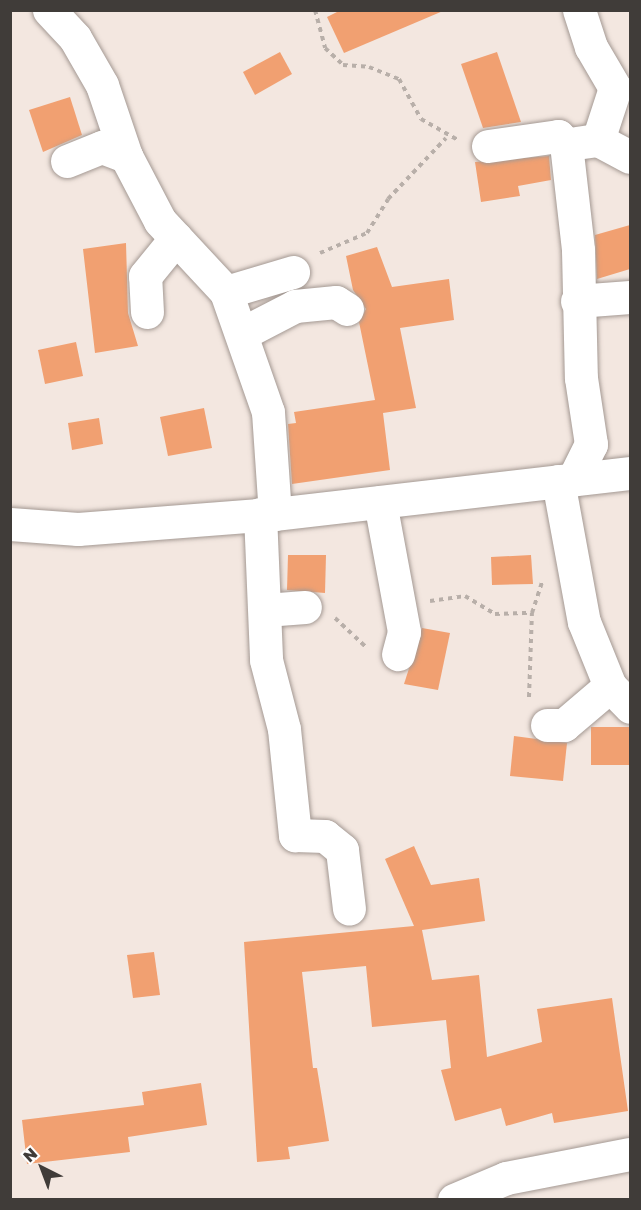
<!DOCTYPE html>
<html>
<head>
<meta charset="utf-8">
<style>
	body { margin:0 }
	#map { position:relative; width:641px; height:1210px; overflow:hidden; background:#f3e7e0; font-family:"Golos Text",sans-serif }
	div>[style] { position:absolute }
	.building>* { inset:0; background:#f1a071 }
	.path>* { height:4px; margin-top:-2px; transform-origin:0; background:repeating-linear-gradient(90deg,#b8afa9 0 4.5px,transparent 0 9px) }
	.roads { filter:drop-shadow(0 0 2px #a49993) drop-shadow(0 0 2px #a49993) }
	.minor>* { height:33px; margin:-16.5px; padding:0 16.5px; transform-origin:16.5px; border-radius:16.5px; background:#fff }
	span { translate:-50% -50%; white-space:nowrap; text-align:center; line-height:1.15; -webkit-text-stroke:4.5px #fff; paint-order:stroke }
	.frame { position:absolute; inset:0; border:12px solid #403c39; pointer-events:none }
	.north { position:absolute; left:12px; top:1138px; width:60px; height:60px; -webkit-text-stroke:4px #fff; paint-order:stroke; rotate:318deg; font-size:16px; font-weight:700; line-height:24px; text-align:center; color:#403c39 }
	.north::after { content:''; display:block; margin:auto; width:21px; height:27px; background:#403c39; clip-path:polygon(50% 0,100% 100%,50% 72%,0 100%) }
</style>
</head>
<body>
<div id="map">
	<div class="building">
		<div style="clip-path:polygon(341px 10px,443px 10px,443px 11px,344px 53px,327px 17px)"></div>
		<div style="clip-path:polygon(280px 52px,292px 74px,255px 95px,243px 72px)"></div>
		<div style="clip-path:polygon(497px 52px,521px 122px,483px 128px,461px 64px)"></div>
		<div style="clip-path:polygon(70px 97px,82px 135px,43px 152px,29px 110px)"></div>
		<div style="clip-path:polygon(549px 156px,551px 180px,518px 186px,520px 196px,481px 202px,475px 162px)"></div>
		<div style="clip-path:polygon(630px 225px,630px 269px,597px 279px,595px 235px)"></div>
		<div style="clip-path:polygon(126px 243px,128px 313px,138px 346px,95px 353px,83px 249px)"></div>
		<div style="clip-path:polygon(377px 247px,392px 287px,449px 279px,454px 320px,400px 328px,416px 408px,383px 413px,390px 470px,292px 484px,288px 424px,296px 423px,294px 412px,375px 400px,359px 322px,366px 309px,353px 290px,346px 256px)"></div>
		<div style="clip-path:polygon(76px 342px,83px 376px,45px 384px,38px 350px)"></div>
		<div style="clip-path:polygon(204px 408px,212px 448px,168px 456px,160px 417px)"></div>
		<div style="clip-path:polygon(99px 418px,103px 444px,72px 450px,68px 423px)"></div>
		<div style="clip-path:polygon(288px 555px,326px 555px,325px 593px,287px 590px)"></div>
		<div style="clip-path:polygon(531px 555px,533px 584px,492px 585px,491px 557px)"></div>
		<div style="clip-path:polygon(422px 628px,450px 633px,438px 690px,404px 684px)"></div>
		<div style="clip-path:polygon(591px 727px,630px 727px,630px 765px,591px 765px)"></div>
		<div style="clip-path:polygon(514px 736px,567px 743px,563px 781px,510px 776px)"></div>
		<div style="clip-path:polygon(414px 846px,431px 885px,479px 878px,485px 921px,422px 930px,432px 980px,479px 975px,487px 1057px,542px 1042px,537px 1009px,612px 998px,628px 1111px,554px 1123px,552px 1113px,506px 1126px,501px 1108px,455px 1121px,441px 1070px,451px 1068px,446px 1020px,372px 1027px,366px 966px,302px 972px,313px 1068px,317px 1068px,329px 1141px,288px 1147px,290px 1159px,257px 1162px,244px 942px,414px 926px,385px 859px)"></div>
		<div style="clip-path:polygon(154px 952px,160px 995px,133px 998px,127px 955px)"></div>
		<div style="clip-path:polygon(201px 1083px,207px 1125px,128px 1137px,130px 1152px,27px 1164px,22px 1120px,144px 1105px,142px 1092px)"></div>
	</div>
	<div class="path">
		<div style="left:315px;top:10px;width:39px;rotate:75deg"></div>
		<div style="left:325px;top:48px;width:25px;rotate:43deg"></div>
		<div style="left:343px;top:65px;width:26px;rotate:4deg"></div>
		<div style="left:369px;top:67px;width:32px;rotate:22deg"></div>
		<div style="left:399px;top:79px;width:46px;rotate:61.2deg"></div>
		<div style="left:421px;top:119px;width:43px;rotate:29.6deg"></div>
		<div style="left:320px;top:253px;width:51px;rotate:-23.1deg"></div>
		<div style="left:367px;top:233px;width:40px;rotate:-58deg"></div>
		<div style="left:388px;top:199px;width:84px;rotate:-46.4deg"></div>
		<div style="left:430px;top:601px;width:35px;rotate:-8deg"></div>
		<div style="left:465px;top:596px;width:35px;rotate:31deg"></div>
		<div style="left:495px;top:614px;width:37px;rotate:-2deg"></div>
		<div style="left:532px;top:613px;width:33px;rotate:-72deg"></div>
		<div style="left:335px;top:618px;width:42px;rotate:43.1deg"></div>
		<div style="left:529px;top:697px;width:84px;rotate:-88deg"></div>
	</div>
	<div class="roads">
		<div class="minor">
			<div style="left:49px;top:10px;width:38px;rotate:47deg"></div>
			<div style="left:75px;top:38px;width:54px;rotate:60.1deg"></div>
			<div style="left:102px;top:85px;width:75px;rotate:71.3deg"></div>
			<div style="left:126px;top:156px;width:73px;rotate:62.4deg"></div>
			<div style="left:160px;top:221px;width:97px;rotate:47.1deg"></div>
			<div style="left:226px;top:292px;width:127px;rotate:70.7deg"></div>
			<div style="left:268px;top:412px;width:102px;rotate:86.1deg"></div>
			<div style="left:579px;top:10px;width:39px;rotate:72deg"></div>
			<div style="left:591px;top:47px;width:48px;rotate:59.7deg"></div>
			<div style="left:615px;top:88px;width:55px;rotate:108.1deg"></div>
			<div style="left:576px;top:143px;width:22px;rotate:-8deg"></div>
			<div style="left:598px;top:140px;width:36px;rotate:28deg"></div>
			<div style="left:488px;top:146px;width:71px;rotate:-8.1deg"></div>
			<div style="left:558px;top:136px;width:11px;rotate:45deg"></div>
			<div style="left:566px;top:144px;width:107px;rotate:83.5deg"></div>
			<div style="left:578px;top:250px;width:128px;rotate:88.7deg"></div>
			<div style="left:581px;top:378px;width:67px;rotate:81.4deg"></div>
			<div style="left:591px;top:444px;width:40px;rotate:116.6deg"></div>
			<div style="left:67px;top:161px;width:38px;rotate:-22deg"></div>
			<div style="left:102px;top:147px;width:26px;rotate:21deg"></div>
			<div style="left:226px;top:292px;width:70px;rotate:-16.6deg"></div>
			<div style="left:577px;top:301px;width:53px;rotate:-4.3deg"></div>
			<div style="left:147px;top:312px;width:36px;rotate:-93deg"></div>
			<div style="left:145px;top:276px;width:49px;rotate:-50.8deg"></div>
			<div style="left:243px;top:333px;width:59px;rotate:-27.4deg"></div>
			<div style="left:295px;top:306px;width:41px;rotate:-5.6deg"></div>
			<div style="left:336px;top:302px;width:13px;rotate:32deg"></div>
			<div style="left:558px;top:481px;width:143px;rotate:79.6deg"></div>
			<div style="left:584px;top:622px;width:69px;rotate:67.9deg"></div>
			<div style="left:610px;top:686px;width:29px;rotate:46deg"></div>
			<div style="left:380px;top:502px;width:132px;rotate:79.5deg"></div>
			<div style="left:404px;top:632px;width:23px;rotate:105deg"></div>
			<div style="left:260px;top:514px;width:146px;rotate:87.6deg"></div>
			<div style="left:266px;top:660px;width:71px;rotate:75.4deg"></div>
			<div style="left:284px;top:729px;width:107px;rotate:84.1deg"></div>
			<div style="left:295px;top:835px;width:30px;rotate:2deg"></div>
			<div style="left:325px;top:836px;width:22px;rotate:39deg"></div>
			<div style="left:342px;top:850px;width:59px;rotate:83.2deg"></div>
			<div style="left:10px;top:524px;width:68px;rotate:4.2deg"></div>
			<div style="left:78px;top:529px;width:198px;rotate:-4.4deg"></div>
			<div style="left:275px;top:514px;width:357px;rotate:-6.6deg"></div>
			<div style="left:265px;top:610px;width:40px;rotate:-4.3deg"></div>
			<div style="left:547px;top:725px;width:17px"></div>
			<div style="left:564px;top:725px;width:60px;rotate:-40.3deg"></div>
			<div style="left:454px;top:1200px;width:56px;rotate:-22.9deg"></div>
			<div style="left:506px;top:1178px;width:126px;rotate:-11deg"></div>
		</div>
	</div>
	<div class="frame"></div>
	<div class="north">N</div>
</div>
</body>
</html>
